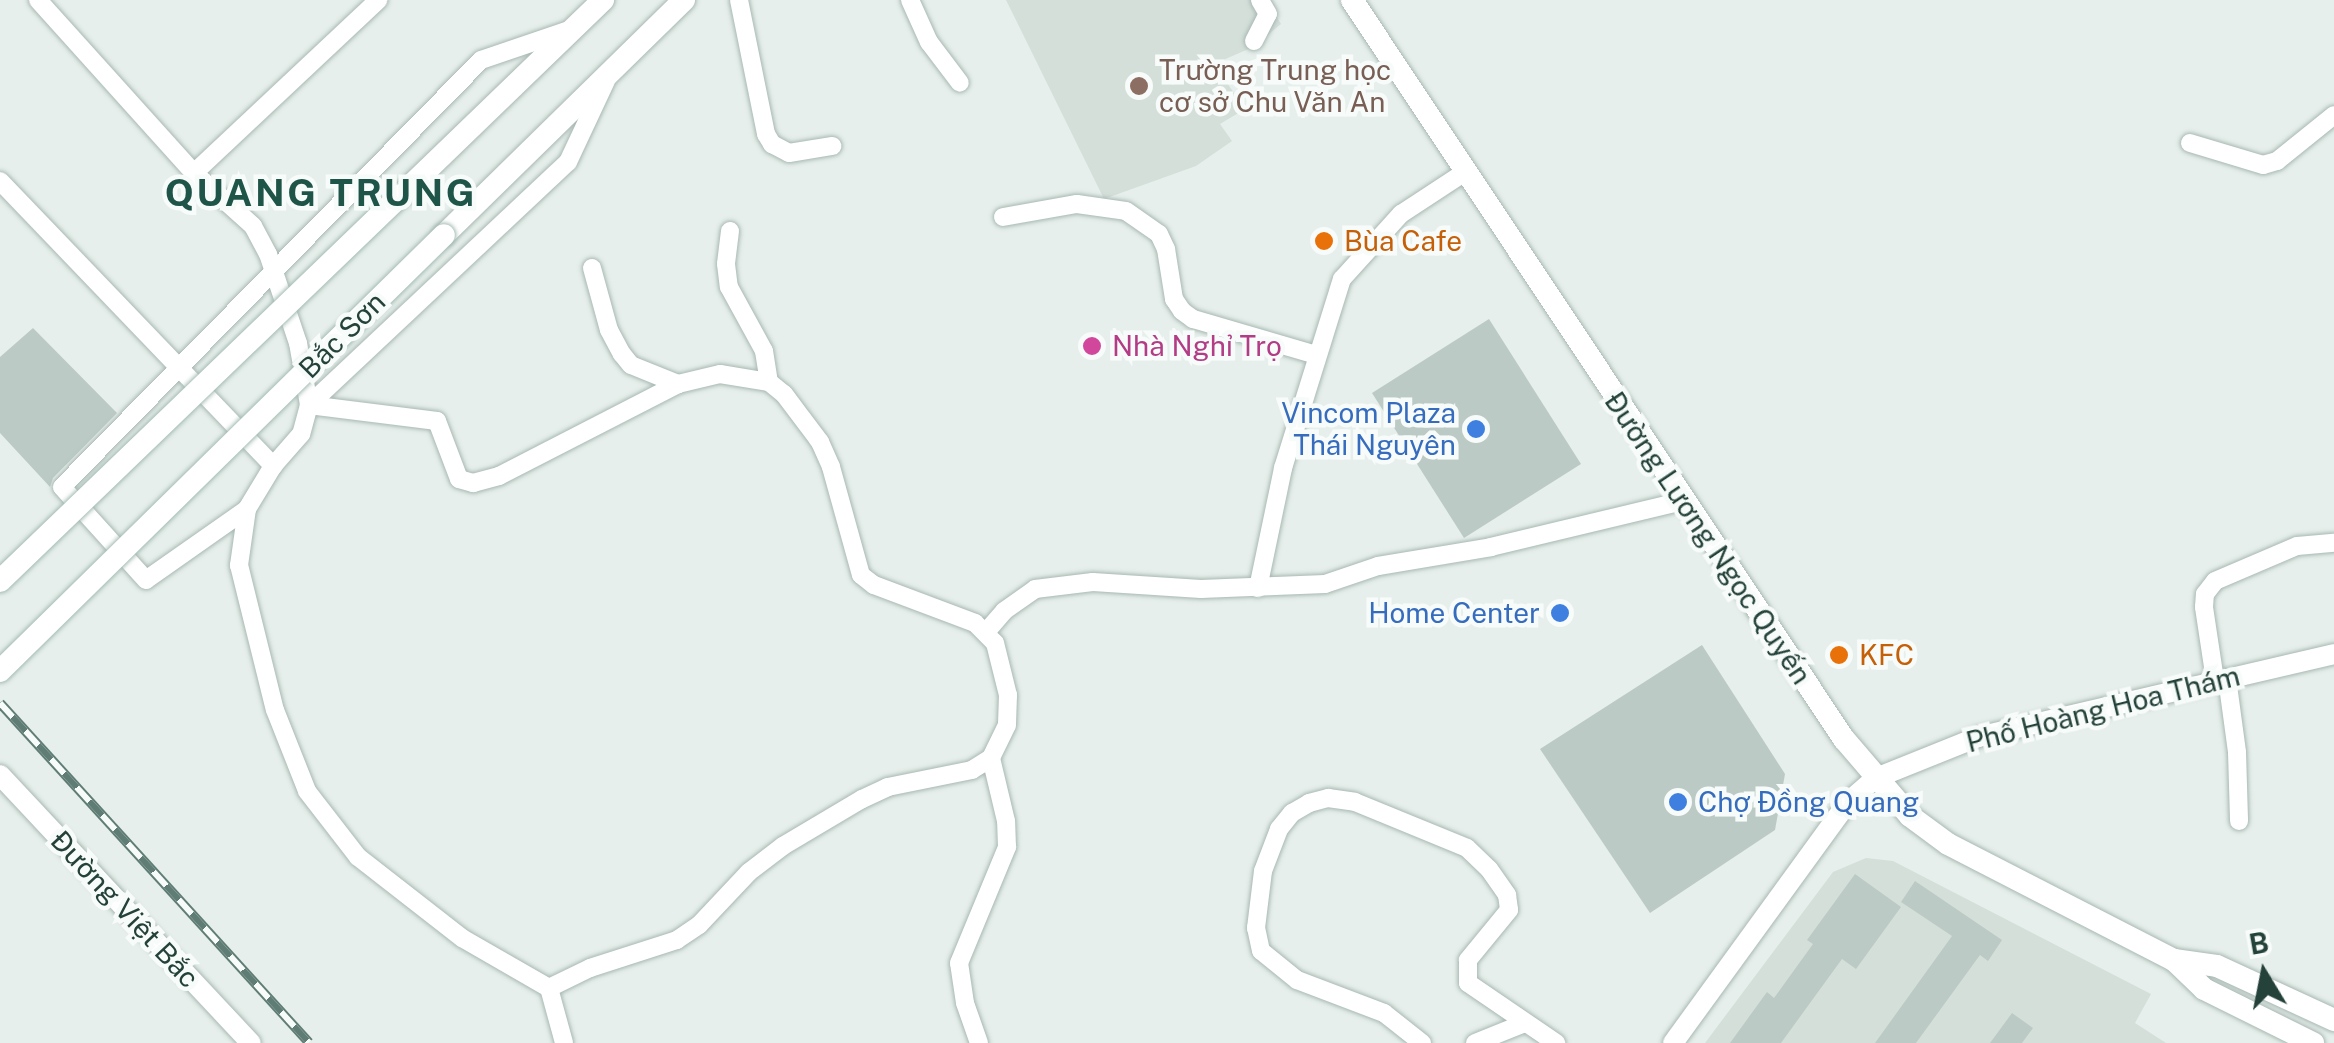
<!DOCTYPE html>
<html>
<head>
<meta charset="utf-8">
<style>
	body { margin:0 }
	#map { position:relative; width:2334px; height:1043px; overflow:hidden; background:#e6efeb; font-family:"Public Sans",sans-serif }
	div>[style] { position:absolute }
	.built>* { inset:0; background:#d4dfda }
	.building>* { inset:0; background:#bbcac4 }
	.roads { filter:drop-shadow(0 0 2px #a8b8b2) drop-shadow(0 0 2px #a8b8b2) }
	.minor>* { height:18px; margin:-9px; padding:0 9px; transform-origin:9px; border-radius:9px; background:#fff }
	.tertiary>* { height:20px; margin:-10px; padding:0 10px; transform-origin:10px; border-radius:10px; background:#fff }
	.secondary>* { height:22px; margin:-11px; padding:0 11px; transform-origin:11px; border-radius:11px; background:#fff }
	.rail>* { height:10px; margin-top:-5px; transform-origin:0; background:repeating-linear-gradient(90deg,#f7fbf9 0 19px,#5f7d75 0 38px); box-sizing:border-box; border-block:2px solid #5f7d75 }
	.bridges { filter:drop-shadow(0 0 2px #a4bbb3) drop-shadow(0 0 2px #a4bbb3) }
	.secondary-bridge>* { height:22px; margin:-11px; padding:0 11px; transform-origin:11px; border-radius:11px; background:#fff }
	.dots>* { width:28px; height:28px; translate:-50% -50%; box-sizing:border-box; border:5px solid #f7fbf9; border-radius:50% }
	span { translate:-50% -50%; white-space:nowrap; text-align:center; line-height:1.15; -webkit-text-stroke:9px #f7fbf9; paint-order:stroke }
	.education-label { font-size:28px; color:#785e54 }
	.left { translate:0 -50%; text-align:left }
	.food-label { font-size:28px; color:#c56008 }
	.street-label { font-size:28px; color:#24423a }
	.hotel-label { font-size:28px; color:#b23c85 }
	.shop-label { font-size:28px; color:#366cbe }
	.right { translate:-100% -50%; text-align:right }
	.district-label { font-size:38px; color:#1f5548; font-weight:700; letter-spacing:2.5px }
	.north { position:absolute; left:2214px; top:923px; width:100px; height:100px; -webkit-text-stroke:8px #f7fbf9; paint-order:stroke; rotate:350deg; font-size:28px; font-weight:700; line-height:40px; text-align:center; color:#24423a }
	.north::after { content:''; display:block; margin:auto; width:35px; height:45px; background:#24423a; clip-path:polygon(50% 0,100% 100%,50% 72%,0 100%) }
</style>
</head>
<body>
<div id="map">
	<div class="built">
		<div style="clip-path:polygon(1006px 0,1266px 0,1281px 24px,1253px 47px,1214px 64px,1245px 109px,1220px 124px,1232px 141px,1196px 166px,1104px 199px)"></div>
		<div style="clip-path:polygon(1866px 858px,1893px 861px,2151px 994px,2135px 1023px,2166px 1043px,1705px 1043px,1833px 872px)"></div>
	</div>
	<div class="building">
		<div style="clip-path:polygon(1489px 319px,1581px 464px,1464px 538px,1372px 393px)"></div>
		<div style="clip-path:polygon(33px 328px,117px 413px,53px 478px,50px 487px,0 433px,0 357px)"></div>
		<div style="clip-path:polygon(1702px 645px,1785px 774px,1775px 830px,1650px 913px,1540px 749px)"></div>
		<div style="clip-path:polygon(1855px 874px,1901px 907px,1856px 969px,1842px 959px,1781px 1043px,1730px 1043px,1767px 992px,1774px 998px,1813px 944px,1807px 940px)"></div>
		<div style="clip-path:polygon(1915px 881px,2002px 940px,1988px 961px,1980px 955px,1916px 1043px,1875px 1043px,1952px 936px,1901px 902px)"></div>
		<div style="clip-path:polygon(2012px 1013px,2033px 1028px,2022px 1043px,1990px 1043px)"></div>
	</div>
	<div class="roads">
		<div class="minor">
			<div style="left:38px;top:0;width:233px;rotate:48deg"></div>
			<div style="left:194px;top:173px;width:79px;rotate:41.9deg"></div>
			<div style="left:253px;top:226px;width:32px;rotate:62deg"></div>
			<div style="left:268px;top:254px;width:94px;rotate:71.4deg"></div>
			<div style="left:298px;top:343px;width:63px;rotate:79.9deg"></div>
			<div style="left:309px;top:405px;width:30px;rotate:105deg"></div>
			<div style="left:301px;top:434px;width:43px;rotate:131.2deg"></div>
			<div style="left:273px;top:466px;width:50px;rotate:121.2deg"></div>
			<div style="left:247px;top:509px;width:57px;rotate:98.1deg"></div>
			<div style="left:239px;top:565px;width:149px;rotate:76.1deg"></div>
			<div style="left:275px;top:710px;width:87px;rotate:68.4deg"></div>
			<div style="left:307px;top:791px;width:83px;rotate:52.3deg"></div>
			<div style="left:358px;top:857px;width:132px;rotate:37.9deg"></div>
			<div style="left:462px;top:938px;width:100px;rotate:29.9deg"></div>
			<div style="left:549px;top:988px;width:57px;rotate:74.7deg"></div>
			<div style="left:739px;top:0;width:137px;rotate:78.6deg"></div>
			<div style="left:766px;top:134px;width:12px;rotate:59deg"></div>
			<div style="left:772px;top:144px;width:19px;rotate:28deg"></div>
			<div style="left:789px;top:153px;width:44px;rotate:-9.2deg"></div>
			<div style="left:910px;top:0;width:46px;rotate:65.7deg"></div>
			<div style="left:929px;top:42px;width:51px;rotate:52.9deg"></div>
			<div style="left:1254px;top:41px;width:30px;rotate:-63deg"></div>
			<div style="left:1268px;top:14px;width:16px;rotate:-120deg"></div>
			<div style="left:2190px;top:143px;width:76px;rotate:16.8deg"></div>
			<div style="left:2263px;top:165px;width:15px;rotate:-16deg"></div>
			<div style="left:2277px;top:161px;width:73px;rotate:-38.9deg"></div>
			<div style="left:194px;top:173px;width:253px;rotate:-43.2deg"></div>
			<div style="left:0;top:181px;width:395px;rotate:46.2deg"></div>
			<div style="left:1003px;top:217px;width:75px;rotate:-10deg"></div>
			<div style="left:1077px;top:204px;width:49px;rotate:8.1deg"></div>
			<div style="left:1126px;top:211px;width:40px;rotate:34.9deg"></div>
			<div style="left:1159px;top:234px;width:17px;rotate:65deg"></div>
			<div style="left:1166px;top:249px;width:51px;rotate:80.9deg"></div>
			<div style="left:1174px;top:299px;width:14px;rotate:56deg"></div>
			<div style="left:1182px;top:311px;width:14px;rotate:36deg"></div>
			<div style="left:1193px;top:319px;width:128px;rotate:16.3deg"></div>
			<div style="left:730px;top:231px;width:33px;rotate:97deg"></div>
			<div style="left:726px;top:264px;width:23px;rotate:83deg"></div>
			<div style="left:729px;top:287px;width:73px;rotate:61.3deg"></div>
			<div style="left:764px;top:351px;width:31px;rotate:81deg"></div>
			<div style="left:592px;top:268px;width:64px;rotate:74.7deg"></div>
			<div style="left:609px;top:330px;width:27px;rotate:62deg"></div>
			<div style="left:622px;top:354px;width:14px;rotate:51deg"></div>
			<div style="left:631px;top:365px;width:51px;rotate:22deg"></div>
			<div style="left:309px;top:405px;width:129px;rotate:7.1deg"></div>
			<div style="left:437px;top:421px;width:62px;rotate:69.2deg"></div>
			<div style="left:459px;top:479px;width:15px;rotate:16deg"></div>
			<div style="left:473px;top:483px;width:27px;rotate:-15deg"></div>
			<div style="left:499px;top:476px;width:201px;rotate:-27.2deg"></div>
			<div style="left:678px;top:384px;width:43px;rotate:-13.4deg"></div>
			<div style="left:720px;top:374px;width:50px;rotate:9.3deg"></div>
			<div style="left:769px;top:382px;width:19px;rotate:39deg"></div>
			<div style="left:784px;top:394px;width:60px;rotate:53.1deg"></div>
			<div style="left:820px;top:442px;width:27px;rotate:66deg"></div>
			<div style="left:831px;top:467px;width:112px;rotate:74.5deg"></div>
			<div style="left:861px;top:575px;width:16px;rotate:38deg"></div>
			<div style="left:874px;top:585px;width:108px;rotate:20.6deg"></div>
			<div style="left:975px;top:623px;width:28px;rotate:45deg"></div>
			<div style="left:995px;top:643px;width:54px;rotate:76deg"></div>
			<div style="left:1008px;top:695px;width:30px;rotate:92deg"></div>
			<div style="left:1007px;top:725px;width:37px;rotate:116deg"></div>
			<div style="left:991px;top:758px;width:22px;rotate:148deg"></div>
			<div style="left:972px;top:770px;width:86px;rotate:168.6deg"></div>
			<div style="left:888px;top:787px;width:29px;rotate:155deg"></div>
			<div style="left:862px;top:799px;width:92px;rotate:149.3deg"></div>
			<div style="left:783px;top:846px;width:43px;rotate:142.6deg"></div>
			<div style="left:749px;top:872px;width:73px;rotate:133.3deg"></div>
			<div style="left:699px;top:925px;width:27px;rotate:146deg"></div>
			<div style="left:677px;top:940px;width:91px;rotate:162.2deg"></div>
			<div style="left:590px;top:968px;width:46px;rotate:154deg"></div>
			<div style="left:309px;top:405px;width:355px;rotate:-43.2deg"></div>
			<div style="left:568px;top:162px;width:89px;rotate:-64.9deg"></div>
			<div style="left:247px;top:509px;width:123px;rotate:144.9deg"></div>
			<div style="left:146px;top:580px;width:125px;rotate:-132.1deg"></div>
			<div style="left:62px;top:487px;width:598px;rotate:-45.54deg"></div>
			<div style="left:481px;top:60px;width:93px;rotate:-18.8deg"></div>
			<div style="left:1258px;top:588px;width:123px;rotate:-78.2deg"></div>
			<div style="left:1283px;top:468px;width:198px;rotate:-72.7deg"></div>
			<div style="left:1342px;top:279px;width:88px;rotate:-47.8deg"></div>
			<div style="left:1401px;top:214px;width:77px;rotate:-33.3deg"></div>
			<div style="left:986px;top:632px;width:28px;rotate:-49deg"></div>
			<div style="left:1004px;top:611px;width:38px;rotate:-35deg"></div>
			<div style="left:1035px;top:589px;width:58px;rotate:-6.9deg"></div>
			<div style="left:1093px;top:582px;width:108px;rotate:3.7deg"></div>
			<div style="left:1201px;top:589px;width:124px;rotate:-2.3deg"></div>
			<div style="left:1325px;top:584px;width:56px;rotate:-18.8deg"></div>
			<div style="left:1378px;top:566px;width:115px;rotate:-9.5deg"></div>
			<div style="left:1491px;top:547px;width:197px;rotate:-13.5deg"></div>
			<div style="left:2227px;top:678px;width:75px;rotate:82.3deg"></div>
			<div style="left:2237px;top:752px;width:69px;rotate:88.3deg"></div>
			<div style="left:2215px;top:680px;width:74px;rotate:-98.6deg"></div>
			<div style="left:2204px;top:607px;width:13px;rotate:-86deg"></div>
			<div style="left:2205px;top:594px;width:16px;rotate:-52deg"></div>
			<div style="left:2215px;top:581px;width:89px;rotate:-23.1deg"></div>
			<div style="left:2297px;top:546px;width:37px;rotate:-5deg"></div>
			<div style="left:979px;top:1043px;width:42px;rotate:-109.3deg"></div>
			<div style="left:965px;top:1003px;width:40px;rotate:-98.5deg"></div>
			<div style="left:959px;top:963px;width:126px;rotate:-67.5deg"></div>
			<div style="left:1007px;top:847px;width:26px;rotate:-92deg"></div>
			<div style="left:1006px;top:821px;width:65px;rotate:-103.4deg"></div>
			<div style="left:1422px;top:1043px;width:48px;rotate:-141.7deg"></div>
			<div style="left:1384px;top:1013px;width:93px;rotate:-159.2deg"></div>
			<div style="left:1297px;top:980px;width:46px;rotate:-141.1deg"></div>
			<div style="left:1261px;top:951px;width:24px;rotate:-102deg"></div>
			<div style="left:1256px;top:928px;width:57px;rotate:-83deg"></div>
			<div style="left:1263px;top:871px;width:45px;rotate:-69.1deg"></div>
			<div style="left:1279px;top:829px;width:21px;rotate:-51deg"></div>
			<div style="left:1292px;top:813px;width:20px;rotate:-30deg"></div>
			<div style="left:1309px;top:803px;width:20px;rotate:-15deg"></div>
			<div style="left:1328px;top:798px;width:27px;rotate:8deg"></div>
			<div style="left:1355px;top:802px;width:121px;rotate:22.3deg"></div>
			<div style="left:1467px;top:848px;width:30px;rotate:44deg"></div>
			<div style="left:1489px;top:869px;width:32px;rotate:55deg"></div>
			<div style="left:1507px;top:895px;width:15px;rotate:82deg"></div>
			<div style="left:1509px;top:910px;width:65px;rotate:129.4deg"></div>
			<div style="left:1468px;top:960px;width:23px;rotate:90deg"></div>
			<div style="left:1468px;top:983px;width:107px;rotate:34.3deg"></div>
			<div style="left:1475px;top:1043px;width:54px;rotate:-21.8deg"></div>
		</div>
		<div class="tertiary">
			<div style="left:0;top:775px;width:367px;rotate:46.9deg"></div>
			<div style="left:1673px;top:1043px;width:298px;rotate:-54deg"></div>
			<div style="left:1848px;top:802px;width:37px;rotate:-41deg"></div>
			<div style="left:1876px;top:778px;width:110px;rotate:-21.9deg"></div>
			<div style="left:1978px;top:737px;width:366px;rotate:-13.1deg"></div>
		</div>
		<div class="secondary">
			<div style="left:1352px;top:0;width:888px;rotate:56.35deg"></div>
			<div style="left:1844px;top:739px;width:101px;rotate:49.4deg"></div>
			<div style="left:1910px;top:816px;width:47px;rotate:36.4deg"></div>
			<div style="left:1948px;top:844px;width:254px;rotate:27.2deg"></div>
			<div style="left:2174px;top:960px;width:42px;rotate:44deg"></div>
			<div style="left:2204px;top:989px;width:122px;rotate:26.4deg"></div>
			<div style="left:401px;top:195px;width:281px;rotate:-44deg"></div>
			<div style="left:444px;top:235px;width:336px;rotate:-44.4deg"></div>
			<div style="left:2174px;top:960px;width:43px;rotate:7.9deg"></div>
			<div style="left:2217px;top:966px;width:129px;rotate:24.8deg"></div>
		</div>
	</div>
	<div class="rail">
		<div style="left:0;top:703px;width:459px;rotate:47.7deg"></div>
	</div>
	<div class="bridges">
		<div class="secondary-bridge">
			<div style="left:0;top:581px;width:557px;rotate:-43.91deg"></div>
			<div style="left:0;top:671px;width:622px;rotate:-44.48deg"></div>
		</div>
	</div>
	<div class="dots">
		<div style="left:1139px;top:86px;background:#8d6e63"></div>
		<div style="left:1324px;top:241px;background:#e8710a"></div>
		<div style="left:1092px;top:346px;background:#d1479c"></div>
		<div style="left:1476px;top:429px;background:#3f7fe0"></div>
		<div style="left:1560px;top:613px;background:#3f7fe0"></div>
		<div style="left:1839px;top:655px;background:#e8710a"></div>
		<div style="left:1678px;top:802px;background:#3f7fe0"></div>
	</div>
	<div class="education-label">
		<span class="left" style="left:1159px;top:86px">Trường Trung học<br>cơ sở Chu Văn An</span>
	</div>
	<div class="food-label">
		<span class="left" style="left:1344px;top:241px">Bùa Cafe</span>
		<span class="left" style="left:1859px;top:655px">KFC</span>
	</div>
	<div class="street-label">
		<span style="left:342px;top:335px;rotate:-45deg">Bắc Sơn</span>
		<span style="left:1708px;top:538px;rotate:56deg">Đường Lương Ngọc Quyến</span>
		<span style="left:2103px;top:709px;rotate:-14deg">Phố Hoàng Hoa Thám</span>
		<span style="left:125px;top:909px;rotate:47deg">Đường Việt Bắc</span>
	</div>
	<div class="hotel-label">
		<span class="left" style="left:1112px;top:346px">Nhà Nghỉ Trọ</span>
	</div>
	<div class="shop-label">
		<span class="right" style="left:1456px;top:429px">Vincom Plaza<br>Thái Nguyên</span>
		<span class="right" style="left:1540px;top:613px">Home Center</span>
		<span class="left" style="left:1698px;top:802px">Chợ Đồng Quang</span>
	</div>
	<div class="district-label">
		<span style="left:321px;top:193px">QUANG TRUNG</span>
	</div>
	<div class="north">B</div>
</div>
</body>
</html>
